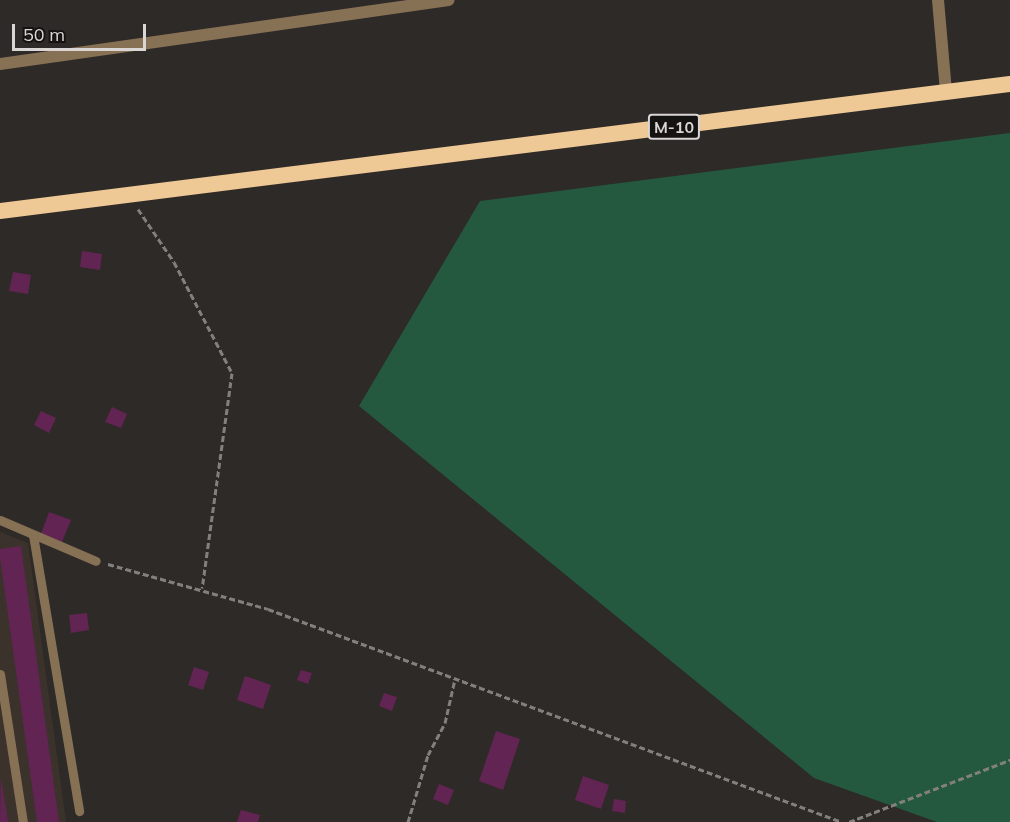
<!DOCTYPE html>
<html>
<head>
<meta charset="utf-8">
<style>
	body { margin:0 }
	#map { position:relative; width:1010px; height:822px; overflow:hidden; background:#2e2a27; font-family:Mulish,sans-serif }
	div>[style] { position:absolute }
	.built>* { inset:0; background:#3c322c }
	.green>* { inset:0; background:#25593f }
	.building>* { inset:0; background:#622453 }
	.path>* { height:3px; margin-top:-1.5px; transform-origin:0; background:repeating-linear-gradient(90deg,#837f7d 0 6px,transparent 0 9px) }
	.service>* { height:9px; margin:-4.5px; padding:0 4.5px; transform-origin:4.5px; border-radius:4.5px; background:#877155 }
	.minor>* { height:12px; margin:-6px; padding:0 6px; transform-origin:6px; border-radius:6px; background:#877155 }
	.trunk>* { height:16px; margin:-8px; padding:0 8px; transform-origin:8px; border-radius:8px; background:#eec895 }
	span { translate:-50% -50%; white-space:nowrap; text-align:center; line-height:1.15; -webkit-text-stroke:5px #151312; paint-order:stroke }
	.shield-label span { padding:2px 4px; background:#151312; border:2px solid; border-radius:4px; -webkit-text-stroke-width:0 }
	.shield-label { font-size:16px; color:#d9d6d5; font-weight:700 }
	.scale { position:absolute; left:12px; top:24px; width:134px; height:27px; box-sizing:border-box; border:3px solid #d9d6d5; border-top:0; padding-left:8px; font-size:18px; line-height:21px; white-space:nowrap; color:#d9d6d5; -webkit-text-stroke:4px #151312; paint-order:stroke }
</style>
</head>
<body>
<div id="map">
	<div class="built">
		<div style="clip-path:polygon(0 532px,28px 543px,66px 822px,0 822px)"></div>
	</div>
	<div class="green">
		<div style="clip-path:polygon(1010px 133px,1010px 822px,937px 822px,814px 778px,359px 406px,480px 201px)"></div>
	</div>
	<div class="building">
		<div style="clip-path:polygon(82px 251px,102px 254px,100px 270px,80px 267px)"></div>
		<div style="clip-path:polygon(13px 272px,31px 275px,28px 294px,9px 291px)"></div>
		<div style="clip-path:polygon(112px 407px,127px 414px,121px 428px,105px 422px)"></div>
		<div style="clip-path:polygon(41px 411px,56px 418px,49px 433px,34px 425px)"></div>
		<div style="clip-path:polygon(49px 512px,71px 520px,62px 542px,41px 534px)"></div>
		<div style="clip-path:polygon(21px 546px,59px 822px,37px 822px,0 557px,0 549px)"></div>
		<div style="clip-path:polygon(87px 613px,89px 630px,71px 633px,69px 615px)"></div>
		<div style="clip-path:polygon(194px 667px,209px 672px,203px 690px,188px 685px)"></div>
		<div style="clip-path:polygon(301px 670px,312px 673px,308px 684px,297px 680px)"></div>
		<div style="clip-path:polygon(245px 676px,271px 685px,263px 709px,237px 700px)"></div>
		<div style="clip-path:polygon(384px 693px,397px 697px,392px 711px,379px 706px)"></div>
		<div style="clip-path:polygon(496px 731px,520px 739px,503px 790px,479px 781px)"></div>
		<div style="clip-path:polygon(583px 776px,609px 785px,601px 809px,575px 800px)"></div>
		<div style="clip-path:polygon(1px 777px,8px 822px,0 822px)"></div>
		<div style="clip-path:polygon(439px 784px,454px 790px,448px 805px,433px 799px)"></div>
		<div style="clip-path:polygon(614px 799px,626px 801px,625px 813px,612px 811px)"></div>
		<div style="clip-path:polygon(241px 810px,260px 815px,258px 822px,237px 822px)"></div>
	</div>
	<div class="path">
		<div style="left:138px;top:209px;width:64px;rotate:55.8deg"></div>
		<div style="left:174px;top:262px;width:125px;rotate:62.4deg"></div>
		<div style="left:232px;top:373px;width:217px;rotate:97.9deg"></div>
		<div style="left:108px;top:564px;width:166px;rotate:15.7deg"></div>
		<div style="left:268px;top:609px;width:612px;rotate:20.36deg"></div>
		<div style="left:408px;top:822px;width:70px;rotate:-73.4deg"></div>
		<div style="left:428px;top:755px;width:36px;rotate:-62deg"></div>
		<div style="left:445px;top:723px;width:45px;rotate:-77.2deg"></div>
		<div style="left:849px;top:822px;width:173px;rotate:-21.1deg"></div>
	</div>
	<div class="service">
		<div style="left:0;top:520px;width:104px;rotate:23.1deg"></div>
		<div style="left:33px;top:535px;width:280px;rotate:80.5deg"></div>
		<div style="left:0;top:674px;width:150px;rotate:81.2deg"></div>
	</div>
	<div class="minor">
		<div style="left:938px;top:0;width:92px;rotate:85deg"></div>
		<div style="left:0;top:64px;width:453px;rotate:-8.1deg"></div>
	</div>
	<div class="trunk">
		<div style="left:0;top:211px;width:1018px;rotate:-7.17deg"></div>
	</div>
	<div class="shield-label">
		<span style="left:674px;top:127px">М-10</span>
	</div>
	<div class="scale">50 m</div>
</div>
</body>
</html>
